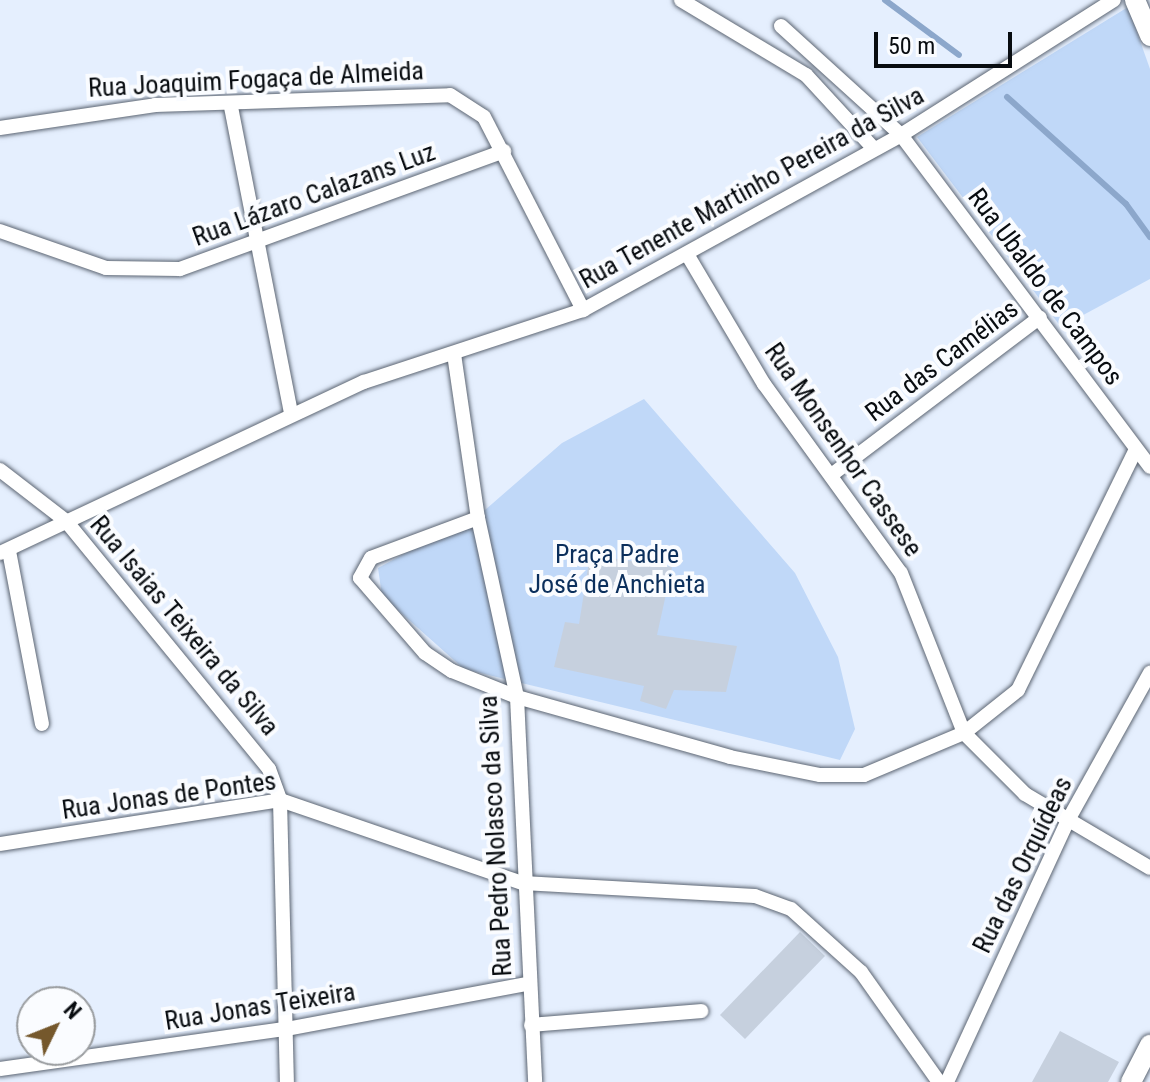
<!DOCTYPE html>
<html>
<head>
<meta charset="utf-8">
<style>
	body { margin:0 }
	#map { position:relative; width:1150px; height:1082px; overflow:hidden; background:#e5effe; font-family:"Roboto Condensed",sans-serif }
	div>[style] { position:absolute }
	.green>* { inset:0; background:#c0d8f8 }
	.stream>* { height:6px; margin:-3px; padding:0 3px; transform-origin:3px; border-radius:3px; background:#8ca7cb }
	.building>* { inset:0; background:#c6d0de }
	.roads { filter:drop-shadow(0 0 2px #5c6572) drop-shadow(0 0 2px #5c6572) }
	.minor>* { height:14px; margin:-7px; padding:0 7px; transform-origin:7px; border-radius:7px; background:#fff }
	.secondary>* { height:20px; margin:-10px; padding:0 10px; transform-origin:10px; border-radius:10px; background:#fff }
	span { translate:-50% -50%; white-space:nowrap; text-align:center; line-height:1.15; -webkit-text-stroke:8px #fafcff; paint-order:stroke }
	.street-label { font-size:26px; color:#080c10 }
	.park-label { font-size:26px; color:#0b2f5c }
	.north { position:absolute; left:16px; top:986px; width:80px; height:80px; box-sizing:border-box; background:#fafcff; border:2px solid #999c9f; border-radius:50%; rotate:47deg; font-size:22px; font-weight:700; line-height:32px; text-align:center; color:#080c10 }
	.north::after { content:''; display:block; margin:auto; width:28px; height:36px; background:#75582c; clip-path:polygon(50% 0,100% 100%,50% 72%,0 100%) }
	.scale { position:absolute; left:874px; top:32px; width:138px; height:36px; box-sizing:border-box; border:4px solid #080c10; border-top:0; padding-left:10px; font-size:24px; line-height:28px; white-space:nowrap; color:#080c10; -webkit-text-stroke:6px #fafcff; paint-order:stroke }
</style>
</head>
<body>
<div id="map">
	<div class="green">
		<div style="clip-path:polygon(1128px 7px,1150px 69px,1150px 279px,1061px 327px,917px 137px)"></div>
		<div style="clip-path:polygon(644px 399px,795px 573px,838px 657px,855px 729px,840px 760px,464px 669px,382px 596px,378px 568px,485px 510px,562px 443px)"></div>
	</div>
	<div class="stream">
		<div style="left:885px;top:0;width:92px;rotate:36.6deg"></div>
		<div style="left:1007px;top:97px;width:160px;rotate:42deg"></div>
		<div style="left:1126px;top:204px;width:41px;rotate:54deg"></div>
	</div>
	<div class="building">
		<div style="clip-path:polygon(590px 555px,672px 567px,657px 635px,737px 646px,726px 692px,674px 690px,666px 709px,640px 701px,644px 686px,554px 667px,565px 622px,579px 624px)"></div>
		<div style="clip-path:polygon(800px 932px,825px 956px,745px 1039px,720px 1015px)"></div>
		<div style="clip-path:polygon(1060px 1031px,1119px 1062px,1108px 1082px,1032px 1082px)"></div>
	</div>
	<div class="roads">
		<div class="minor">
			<div style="left:681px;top:0;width:146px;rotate:31deg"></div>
			<div style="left:806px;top:75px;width:100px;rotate:47.4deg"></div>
			<div style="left:781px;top:26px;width:162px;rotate:42.2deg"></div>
			<div style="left:901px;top:135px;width:415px;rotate:53.1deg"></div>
			<div style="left:231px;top:107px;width:312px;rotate:78.9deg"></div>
			<div style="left:0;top:128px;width:157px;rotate:-8.4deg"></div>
			<div style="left:155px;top:105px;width:295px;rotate:-1.9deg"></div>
			<div style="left:450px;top:95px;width:40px;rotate:32.9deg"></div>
			<div style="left:484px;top:117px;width:217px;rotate:62.8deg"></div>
			<div style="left:0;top:231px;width:112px;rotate:19.2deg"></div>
			<div style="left:106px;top:268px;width:74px;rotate:0.8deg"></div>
			<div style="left:180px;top:269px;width:345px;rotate:-20deg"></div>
			<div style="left:687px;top:254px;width:151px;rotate:59.4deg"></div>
			<div style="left:764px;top:384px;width:233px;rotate:54.1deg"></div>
			<div style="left:901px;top:573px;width:172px;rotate:68.5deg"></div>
			<div style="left:964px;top:733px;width:86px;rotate:45deg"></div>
			<div style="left:1025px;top:794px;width:145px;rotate:30.6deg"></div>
			<div style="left:454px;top:354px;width:166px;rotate:81.7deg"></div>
			<div style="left:478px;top:518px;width:183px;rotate:77.7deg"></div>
			<div style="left:517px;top:697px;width:385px;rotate:87.3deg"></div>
			<div style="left:0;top:470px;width:83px;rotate:37.7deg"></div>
			<div style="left:66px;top:521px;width:320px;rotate:50.7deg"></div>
			<div style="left:269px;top:769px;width:33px;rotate:70deg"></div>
			<div style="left:280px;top:800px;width:282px;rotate:88.6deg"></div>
			<div style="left:834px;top:473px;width:258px;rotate:-37.1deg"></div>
			<div style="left:478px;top:518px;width:114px;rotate:159.5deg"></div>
			<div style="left:371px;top:558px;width:23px;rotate:119deg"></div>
			<div style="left:360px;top:578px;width:99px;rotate:49.1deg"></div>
			<div style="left:425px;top:653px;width:32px;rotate:34deg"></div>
			<div style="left:452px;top:671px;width:70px;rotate:21.8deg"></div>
			<div style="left:517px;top:697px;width:221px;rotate:15.7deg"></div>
			<div style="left:730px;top:757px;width:92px;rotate:11.3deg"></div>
			<div style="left:820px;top:775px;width:44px"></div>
			<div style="left:864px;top:775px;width:108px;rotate:-22.8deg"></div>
			<div style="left:964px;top:733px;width:69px;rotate:-38.5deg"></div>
			<div style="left:1018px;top:690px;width:266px;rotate:-63.9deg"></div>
			<div style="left:9px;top:551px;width:176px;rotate:79.2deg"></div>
			<div style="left:0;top:553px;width:402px;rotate:-25.2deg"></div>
			<div style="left:364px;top:382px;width:231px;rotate:-18.2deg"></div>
			<div style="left:583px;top:310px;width:363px;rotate:-28.8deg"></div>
			<div style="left:901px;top:135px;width:252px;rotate:-32.4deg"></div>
			<div style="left:0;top:844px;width:283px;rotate:-8.9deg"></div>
			<div style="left:280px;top:800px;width:257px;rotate:18.9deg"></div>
			<div style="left:523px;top:883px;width:232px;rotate:3.2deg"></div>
			<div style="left:755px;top:896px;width:38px;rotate:20deg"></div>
			<div style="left:791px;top:909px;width:94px;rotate:42deg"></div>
			<div style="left:861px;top:972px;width:135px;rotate:54.7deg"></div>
			<div style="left:531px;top:1025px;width:171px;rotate:-4.7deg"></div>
			<div style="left:0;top:1069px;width:289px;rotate:-8deg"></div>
			<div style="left:286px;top:1029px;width:245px;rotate:-10.6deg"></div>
			<div style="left:947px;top:1082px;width:286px;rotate:-65.2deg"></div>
			<div style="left:1067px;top:822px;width:171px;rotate:-60.9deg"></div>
		</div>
		<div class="secondary">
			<div style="left:1135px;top:0;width:39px;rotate:67deg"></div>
			<div style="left:1131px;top:1082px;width:42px;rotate:-62.8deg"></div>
		</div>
	</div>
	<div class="street-label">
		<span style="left:256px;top:80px;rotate:-3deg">Rua Joaquim Fogaça de Almeida</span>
		<span style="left:752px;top:188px;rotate:-29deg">Rua Tenente Martinho Pereira da Silva</span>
		<span style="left:314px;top:195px;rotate:-20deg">Rua Lázaro Calazans Luz</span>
		<span style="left:1045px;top:287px;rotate:53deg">Rua Ubaldo de Campos</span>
		<span style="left:942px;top:361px;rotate:-37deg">Rua das Camélias</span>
		<span style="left:843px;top:450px;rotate:55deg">Rua Monsenhor Cassese</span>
		<span style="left:184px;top:626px;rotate:50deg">Rua Isaias Teixeira da Silva</span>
		<span style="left:169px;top:796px;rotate:-8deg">Rua Jonas de Pontes</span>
		<span style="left:496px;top:836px;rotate:-93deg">Rua Pedro Nolasco da Silva</span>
		<span style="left:1023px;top:865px;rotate:-64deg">Rua das Orquídeas</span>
		<span style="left:260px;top:1007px;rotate:-9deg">Rua Jonas Teixeira</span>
	</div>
	<div class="park-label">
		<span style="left:617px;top:570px">Praça Padre<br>José de Anchieta</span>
	</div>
	<div class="north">N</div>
	<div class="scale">50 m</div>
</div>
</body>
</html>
